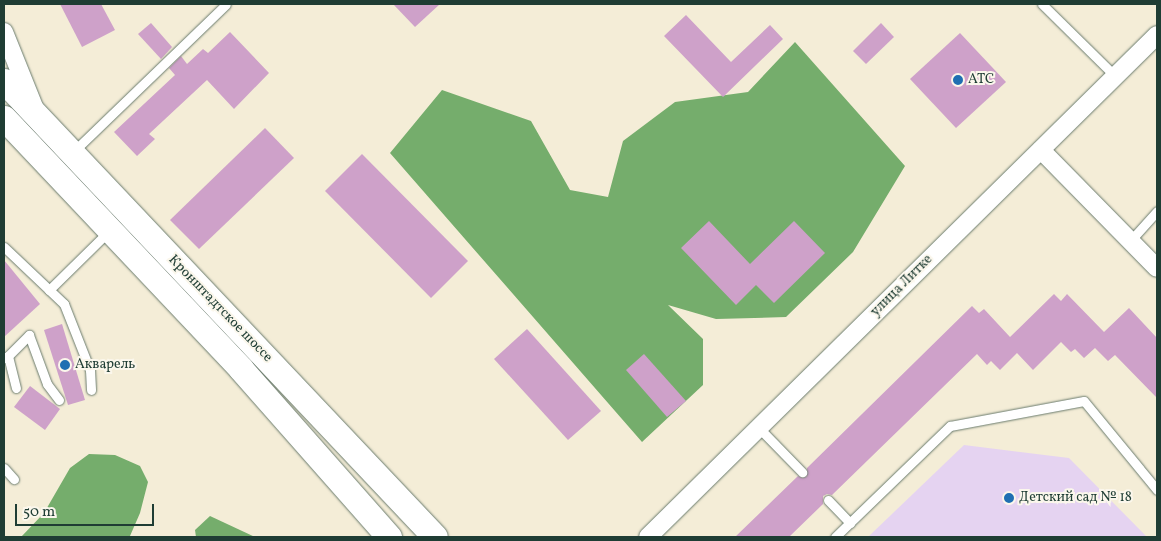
<!DOCTYPE html>
<html>
<head>
<meta charset="utf-8">
<style>
	body { margin:0 }
	#map { position:relative; width:1161px; height:541px; overflow:hidden; background:#f4edd7; font-family:Vollkorn,serif }
	div>[style] { position:absolute }
	.built>* { inset:0; background:#e5d3f1 }
	.forest>* { inset:0; background:#75ad6c }
	.building>* { inset:0; background:#cea1c9 }
	.roads { filter:drop-shadow(0 0 1px #6a7b6d) drop-shadow(0 0 1px #6a7b6d) }
	.service>* { height:9px; margin:-4.5px; padding:0 4.5px; transform-origin:4.5px; border-radius:4.5px; background:#fff }
	.minor>* { height:18px; margin:-9px; padding:0 9px; transform-origin:9px; border-radius:9px; background:#fff }
	.secondary>* { height:25px; margin:-12.5px; padding:0 12.5px; transform-origin:12.5px; border-radius:12.5px; background:#fff }
	.dots>* { width:14px; height:14px; translate:-50% -50%; box-sizing:border-box; border:2px solid #fbf7ec; border-radius:50% }
	span { translate:-50% -50%; white-space:nowrap; text-align:center; line-height:1.15; -webkit-text-stroke:4px #fbf7ec; paint-order:stroke }
	.poi-label { font-size:14px; color:#1f3d34 }
	.left { translate:0 -50%; text-align:left }
	.street-label { font-size:14px; color:#1f3d34 }
	.frame { position:absolute; inset:0; border:5px solid #1f3d34; pointer-events:none }
	.scale { position:absolute; left:15px; top:504px; width:139px; height:22px; box-sizing:border-box; border:2px solid #1f3d34; border-top:0; padding-left:6px; font-size:15px; line-height:18px; white-space:nowrap; color:#1f3d34; -webkit-text-stroke:4px #fbf7ec; paint-order:stroke }
</style>
</head>
<body>
<div id="map">
	<div class="built">
		<div style="clip-path:polygon(964px 445px,1069px 458px,1147px 537px,868px 537px)"></div>
	</div>
	<div class="forest">
		<div style="clip-path:polygon(795px 42px,905px 166px,853px 252px,786px 317px,716px 319px,668px 305px,703px 339px,703px 385px,642px 442px,390px 153px,442px 90px,531px 121px,570px 190px,608px 197px,623px 141px,675px 102px,748px 92px)"></div>
		<div style="clip-path:polygon(89px 454px,115px 455px,140px 466px,148px 482px,140px 513px,130px 536px,21px 537px,44px 513px,70px 468px)"></div>
		<div style="clip-path:polygon(210px 516px,255px 537px,196px 537px,195px 530px)"></div>
	</div>
	<div class="building">
		<div style="clip-path:polygon(60px 4px,101px 4px,115px 30px,82px 47px)"></div>
		<div style="clip-path:polygon(393px 4px,440px 4px,415px 27px)"></div>
		<div style="clip-path:polygon(686px 15px,731px 62px,770px 25px,783px 39px,723px 97px,664px 36px)"></div>
		<div style="clip-path:polygon(151px 23px,172px 47px,161px 59px,138px 34px)"></div>
		<div style="clip-path:polygon(881px 23px,894px 37px,866px 64px,853px 51px)"></div>
		<div style="clip-path:polygon(230px 32px,269px 73px,234px 109px,207px 80px,149px 134px,155px 139px,137px 156px,114px 132px,175px 75px,169px 68px,181px 56px,187px 64px,203px 49px,208px 53px)"></div>
		<div style="clip-path:polygon(960px 33px,1006px 82px,956px 128px,910px 79px)"></div>
		<div style="clip-path:polygon(265px 128px,294px 158px,199px 249px,170px 220px)"></div>
		<div style="clip-path:polygon(362px 154px,468px 261px,431px 298px,325px 191px)"></div>
		<div style="clip-path:polygon(709px 221px,750px 264px,794px 221px,825px 253px,774px 303px,756px 285px,736px 305px,681px 248px)"></div>
		<div style="clip-path:polygon(4px 260px,40px 304px,4px 337px)"></div>
		<div style="clip-path:polygon(1054px 294px,1061px 301px,1067px 294px,1104px 332px,1129px 308px,1157px 338px,1157px 398px,1115px 355px,1108px 361px,1095px 348px,1084px 358px,1075px 349px,1071px 352px,1061px 342px,1033px 370px,1017px 353px,1000px 370px,991px 361px,987px 365px,977px 354px,832px 495px,827px 494px,823px 496px,823px 504px,789px 537px,735px 537px,798px 476px,803px 478px,807px 476px,807px 468px,972px 306px,979px 313px,984px 309px,1010px 337px)"></div>
		<div style="clip-path:polygon(62px 324px,85px 400px,68px 405px,44px 330px)"></div>
		<div style="clip-path:polygon(527px 329px,601px 411px,568px 440px,494px 359px)"></div>
		<div style="clip-path:polygon(644px 354px,686px 401px,667px 417px,626px 370px)"></div>
		<div style="clip-path:polygon(30px 386px,60px 409px,45px 430px,14px 407px)"></div>
	</div>
	<div class="roads">
		<div class="service">
			<div style="left:1042px;top:4px;width:103px;rotate:44.6deg"></div>
			<div style="left:74px;top:151px;width:211px;rotate:-44deg"></div>
			<div style="left:1131px;top:240px;width:39px;rotate:-48deg"></div>
			<div style="left:4px;top:247px;width:83px;rotate:43.5deg"></div>
			<div style="left:64px;top:304px;width:71px;rotate:68.5deg"></div>
			<div style="left:90px;top:370px;width:20px;rotate:87deg"></div>
			<div style="left:49px;top:290px;width:83px;rotate:-44.5deg"></div>
			<div style="left:8px;top:356px;width:30px;rotate:-45deg"></div>
			<div style="left:29px;top:335px;width:52px;rotate:69.8deg"></div>
			<div style="left:47px;top:384px;width:20px;rotate:53deg"></div>
			<div style="left:4px;top:358px;width:4px;rotate:-27deg"></div>
			<div style="left:8px;top:356px;width:33px;rotate:76deg"></div>
			<div style="left:759px;top:428px;width:62px;rotate:45.7deg"></div>
			<div style="left:4px;top:468px;width:15px;rotate:48deg"></div>
			<div style="left:828px;top:500px;width:32px;rotate:46deg"></div>
			<div style="left:835px;top:537px;width:160px;rotate:-44deg"></div>
			<div style="left:950px;top:426px;width:136px;rotate:-10.6deg"></div>
			<div style="left:1084px;top:401px;width:115px;rotate:50.6deg"></div>
		</div>
		<div class="minor">
			<div style="left:4px;top:32px;width:81px;rotate:68.2deg"></div>
			<div style="left:1041px;top:150px;width:165px;rotate:45.5deg"></div>
			<div style="left:648px;top:537px;width:715px;rotate:-44.6deg"></div>
		</div>
		<div class="secondary">
			<div style="left:4px;top:81px;width:627px;rotate:46.61deg"></div>
			<div style="left:4px;top:118px;width:345px;rotate:46.6deg"></div>
			<div style="left:241px;top:369px;width:224px;rotate:48.6deg"></div>
		</div>
	</div>
	<div class="dots">
		<div style="left:958px;top:80px;background:#1f6fb2"></div>
		<div style="left:65px;top:365px;background:#1f6fb2"></div>
		<div style="left:1009px;top:498px;background:#1f6fb2"></div>
	</div>
	<div class="poi-label">
		<span class="left" style="left:968px;top:80px">АТС</span>
		<span class="left" style="left:75px;top:365px">Акварель</span>
		<span class="left" style="left:1019px;top:498px">Детский сад № 18</span>
	</div>
	<div class="street-label">
		<span style="left:902px;top:286px;rotate:-45deg">улица Литке</span>
		<span style="left:220px;top:309px;rotate:46deg">Кронштадтское шоссе</span>
	</div>
	<div class="frame"></div>
	<div class="scale">50 m</div>
</div>
</body>
</html>
